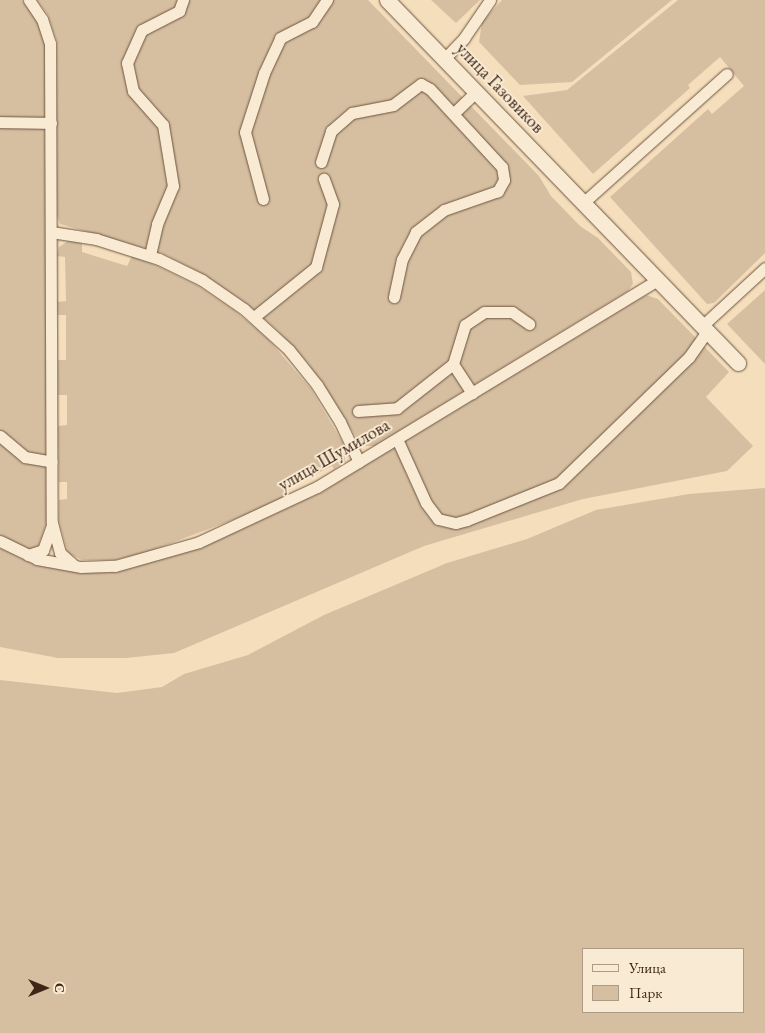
<!DOCTYPE html>
<html>
<head>
<meta charset="utf-8">
<style>
	body { margin:0 }
	#map { position:relative; width:765px; height:1033px; overflow:hidden; background:#f5debc; font-family:"EB Garamond",serif }
	div>[style] { position:absolute }
	.green>* { inset:0; background:#d6bfa0 }
	.roads { filter:drop-shadow(0 0 1px #6d5340) drop-shadow(0 0 1px #6d5340) }
	.street>* { height:11px; margin:-5.5px; padding:0 5.5px; transform-origin:5.5px; border-radius:5.5px; background:#f8ead3 }
	.secondary>* { height:15px; margin:-7.5px; padding:0 7.5px; transform-origin:7.5px; border-radius:7.5px; background:#f8ead3 }
	span { translate:-50% -50%; white-space:nowrap; text-align:center; line-height:1.15; -webkit-text-stroke:4px #f8ead3; paint-order:stroke }
	.street-label { font-size:18px; color:#402516 }
	.legend { position:absolute; left:582px; top:948px; width:162px; height:65px; box-sizing:border-box; background:#f8ead3; border:1px solid #ae9b87; margin:0; padding:6px 9px; list-style:none; font-size:15px; color:#402516 }
	.legend li { display:flex; align-items:center; gap:10px; height:25px }
	.legend b { width:25px; border:1px solid #ae9b87 }
	.north { position:absolute; left:20px; top:963px; width:50px; height:50px; -webkit-text-stroke:4px #f8ead3; paint-order:stroke; rotate:90deg; font-size:14px; font-weight:700; line-height:20px; text-align:center; color:#402516 }
	.north::after { content:''; display:block; margin:auto; width:18px; height:22px; background:#402516; clip-path:polygon(50% 0,100% 100%,50% 72%,0 100%) }
</style>
</head>
<body>
<div id="map">
	<div class="green">
		<div style="clip-path:polygon(0 0,22px 0,37px 21px,45px 44px,47px 522px,38px 547px,29px 550px,0 535px)"></div>
		<div style="clip-path:polygon(37px 0,368px 0,539px 176px,551px 196px,580px 226px,598px 238px,631px 272px,633px 284px,628px 291px,374px 446px,362px 446px,308px 363px,277px 330px,247px 304px,205px 275px,162px 253px,60px 224px,57px 215px,57px 42px,48px 15px)"></div>
		<div style="clip-path:polygon(431px 0,480px 0,456px 23px)"></div>
		<div style="clip-path:polygon(502px 0,672px 0,572px 82px,520px 85px,479px 42px,482px 22px)"></div>
		<div style="clip-path:polygon(678px 0,765px 0,765px 253px,714px 303px,707px 304px,610px 197px,708px 109px,712px 114px,744px 86px,720px 57px,688px 85px,690px 88px,593px 174px,523px 96px,567px 90px)"></div>
		<div style="clip-path:polygon(68px 241px,82px 243px,82px 252px,127px 266px,132px 256px,157px 266px,198px 286px,235px 311px,268px 339px,311px 389px,344px 445px,345px 461px,334px 469px,332px 466px,286px 489px,289px 495px,256px 511px,145px 553px,115px 560px,82px 560px,68px 553px,59px 522px,59px 500px,67px 499px,67px 482px,59px 482px,58px 426px,67px 425px,67px 395px,58px 395px,58px 360px,66px 360px,66px 315px,58px 315px,57px 302px,66px 301px,65px 257px,57px 256px,59px 247px)"></div>
		<div style="clip-path:polygon(765px 290px,765px 364px,727px 324px)"></div>
		<div style="clip-path:polygon(646px 295px,658px 299px,729px 372px,706px 397px,753px 446px,727px 471px,583px 499px,424px 546px,174px 653px,126px 658px,58px 658px,0 647px,0 548px,35px 565px,81px 573px,116px 572px,201px 547px,320px 493px)"></div>
		<div style="clip-path:polygon(evenodd,765px 488px,765px 1033px,0 1033px,0 680px,117px 693px,162px 687px,184px 674px,248px 655px,324px 615px,447px 563px,527px 539px,596px 510px,689px 494px,765px 488px,744px 949px,744px 1012px,584px 1012px,584px 949px,744px 949px)"></div>
	</div>
	<div class="roads">
		<div class="street">
			<div style="left:29px;top:0;width:23px;rotate:56deg"></div>
			<div style="left:42px;top:19px;width:25px;rotate:72deg"></div>
			<div style="left:50px;top:43px;width:480px;rotate:89.8deg"></div>
			<div style="left:52px;top:523px;width:31px;rotate:75deg"></div>
			<div style="left:60px;top:553px;width:18px;rotate:41deg"></div>
			<div style="left:445px;top:58px;width:28px;rotate:-46deg"></div>
			<div style="left:464px;top:38px;width:46px;rotate:-55.6deg"></div>
			<div style="left:454px;top:113px;width:32px;rotate:-44deg"></div>
			<div style="left:0;top:122px;width:51px;rotate:1.1deg"></div>
			<div style="left:321px;top:162px;width:33px;rotate:-72deg"></div>
			<div style="left:331px;top:131px;width:28px;rotate:-41deg"></div>
			<div style="left:352px;top:113px;width:42px;rotate:-11deg"></div>
			<div style="left:393px;top:105px;width:35px;rotate:-37deg"></div>
			<div style="left:421px;top:84px;width:10px;rotate:29deg"></div>
			<div style="left:430px;top:89px;width:106px;rotate:47.3deg"></div>
			<div style="left:502px;top:167px;width:13px;rotate:81deg"></div>
			<div style="left:504px;top:180px;width:13px;rotate:119deg"></div>
			<div style="left:498px;top:191px;width:57px;rotate:160.6deg"></div>
			<div style="left:444px;top:210px;width:36px;rotate:142deg"></div>
			<div style="left:416px;top:232px;width:30px;rotate:117deg"></div>
			<div style="left:402px;top:259px;width:39px;rotate:102deg"></div>
			<div style="left:263px;top:199px;width:69px;rotate:-105deg"></div>
			<div style="left:245px;top:132px;width:62px;rotate:-72.1deg"></div>
			<div style="left:264px;top:73px;width:38px;rotate:-65deg"></div>
			<div style="left:280px;top:38px;width:36px;rotate:-27deg"></div>
			<div style="left:312px;top:22px;width:27px;rotate:-56deg"></div>
			<div style="left:583px;top:203px;width:193px;rotate:-41.9deg"></div>
			<div style="left:51px;top:232px;width:46px;rotate:8.8deg"></div>
			<div style="left:96px;top:239px;width:66px;rotate:17.6deg"></div>
			<div style="left:159px;top:259px;width:48px;rotate:26deg"></div>
			<div style="left:202px;top:280px;width:51px;rotate:34.6deg"></div>
			<div style="left:244px;top:309px;width:61px;rotate:42.3deg"></div>
			<div style="left:289px;top:350px;width:45px;rotate:51.3deg"></div>
			<div style="left:317px;top:385px;width:44px;rotate:58.1deg"></div>
			<div style="left:340px;top:422px;width:44px;rotate:64.6deg"></div>
			<div style="left:150px;top:255px;width:32px;rotate:-77deg"></div>
			<div style="left:157px;top:224px;width:41px;rotate:-67.2deg"></div>
			<div style="left:173px;top:186px;width:62px;rotate:-99.3deg"></div>
			<div style="left:163px;top:125px;width:45px;rotate:-131.4deg"></div>
			<div style="left:133px;top:91px;width:29px;rotate:-102deg"></div>
			<div style="left:127px;top:63px;width:36px;rotate:-66deg"></div>
			<div style="left:142px;top:30px;width:42px;rotate:-27.2deg"></div>
			<div style="left:179px;top:11px;width:12px;rotate:-70deg"></div>
			<div style="left:254px;top:317px;width:80px;rotate:-38.9deg"></div>
			<div style="left:316px;top:267px;width:65px;rotate:-74.9deg"></div>
			<div style="left:333px;top:204px;width:27px;rotate:-110deg"></div>
			<div style="left:702px;top:326px;width:86px;rotate:-42.6deg"></div>
			<div style="left:453px;top:364px;width:35px;rotate:57deg"></div>
			<div style="left:358px;top:411px;width:39px;rotate:-4deg"></div>
			<div style="left:397px;top:408px;width:71px;rotate:-38.2deg"></div>
			<div style="left:453px;top:364px;width:41px;rotate:-72.9deg"></div>
			<div style="left:465px;top:325px;width:23px;rotate:-34deg"></div>
			<div style="left:484px;top:312px;width:28px"></div>
			<div style="left:512px;top:312px;width:21px;rotate:35deg"></div>
			<div style="left:0;top:436px;width:33px;rotate:40deg"></div>
			<div style="left:25px;top:457px;width:27px;rotate:10deg"></div>
			<div style="left:397px;top:439px;width:70px;rotate:65.6deg"></div>
			<div style="left:426px;top:503px;width:20px;rotate:53deg"></div>
			<div style="left:438px;top:519px;width:18px;rotate:13deg"></div>
			<div style="left:456px;top:523px;width:11px;rotate:-15deg"></div>
			<div style="left:467px;top:520px;width:99px;rotate:-21.9deg"></div>
			<div style="left:559px;top:483px;width:181px;rotate:-44.1deg"></div>
			<div style="left:689px;top:357px;width:32px;rotate:-55deg"></div>
			<div style="left:0;top:541px;width:41px;rotate:25.9deg"></div>
			<div style="left:37px;top:559px;width:45px;rotate:10.3deg"></div>
			<div style="left:81px;top:567px;width:34px;rotate:-2deg"></div>
			<div style="left:115px;top:566px;width:87px;rotate:-15.9deg"></div>
			<div style="left:199px;top:542px;width:130px;rotate:-25deg"></div>
			<div style="left:317px;top:487px;width:398px;rotate:-31.3deg"></div>
			<div style="left:28px;top:555px;width:16px;rotate:-18deg"></div>
			<div style="left:43px;top:550px;width:27px;rotate:-70deg"></div>
		</div>
		<div class="secondary">
			<div style="left:387px;top:0;width:505px;rotate:45.96deg"></div>
		</div>
	</div>
	<div class="street-label">
		<span style="left:500px;top:88px;rotate:46deg">улица Газовиков</span>
		<span style="left:334px;top:455px;rotate:-30deg">улица Шумилова</span>
	</div>
	<ul class="legend">
	<li><b style="height:6px;background:#f8ead3"></b>Улица</li>
	<li><b style="height:14px;background:#d6bfa0"></b>Парк</li>
	</ul>
	<div class="north">С</div>
</div>
</body>
</html>
